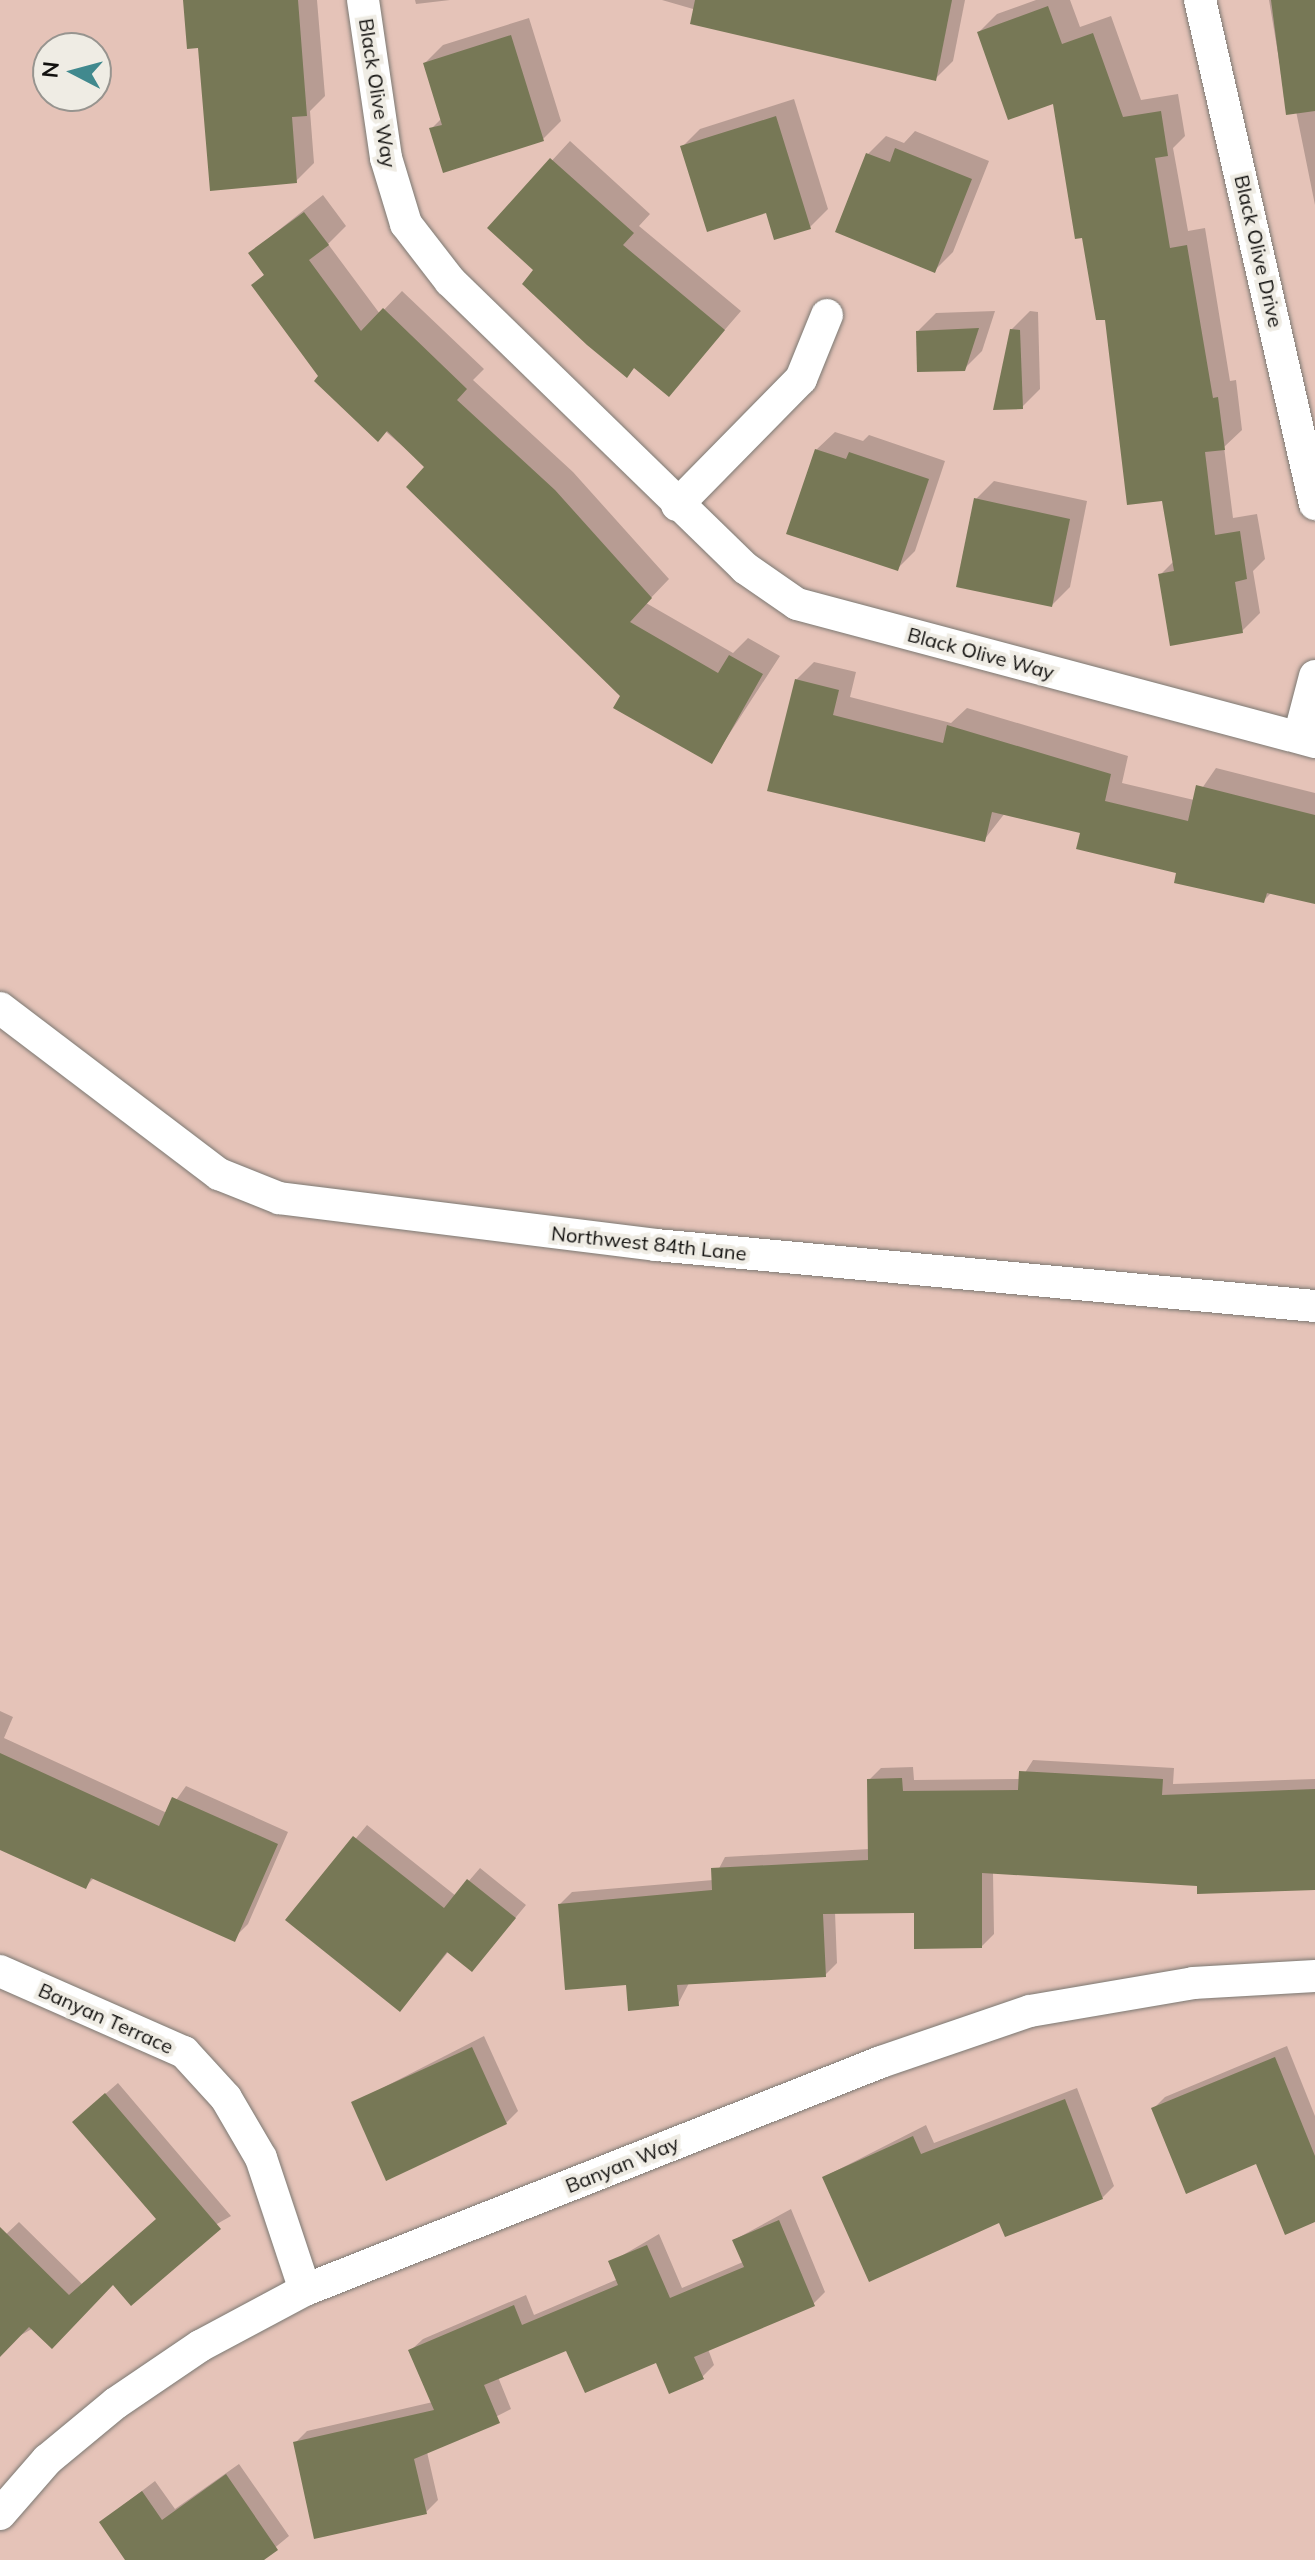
<!DOCTYPE html>
<html>
<head>
<meta charset="utf-8">
<style>
	body { margin:0 }
	#map { position:relative; width:1315px; height:2560px; overflow:hidden; background:#efece4; font-family:Mulish,sans-serif }
	div>[style] { position:absolute }
	.green>* { inset:0; background:#e5c3b8 }
	.shadow>* { inset:0; background:#0003 }
	.building>* { inset:0; background:#777856 }
	.roads { filter:drop-shadow(0 0 2px #7b7872) drop-shadow(0 0 2px #7b7872) }
	.minor>* { height:32px; margin:-16px; padding:0 16px; transform-origin:16px; border-radius:16px; background:#fff }
	span { translate:-50% -50%; white-space:nowrap; text-align:center; line-height:1.15; -webkit-text-stroke:8px #efece4; paint-order:stroke }
	.street-label { font-size:20px; color:#12110f }
	.north { position:absolute; left:32px; top:32px; width:80px; height:80px; box-sizing:border-box; background:#efece4; border:2px solid #97948f; border-radius:50%; rotate:276deg; font-size:22px; font-weight:700; line-height:32px; text-align:center; color:#12110f }
	.north::after { content:''; display:block; margin:auto; width:28px; height:36px; background:#41898e; clip-path:polygon(50% 0,100% 100%,50% 72%,0 100%) }
</style>
</head>
<body>
<div id="map">
	<div class="green">
		<div style="clip-path:polygon(evenodd,0 0,1315px 0,1315px 2560px,0 2560px,0 0,48px 48px,96px 48px,96px 96px,48px 96px,48px 48px)"></div>
	</div>
	<div class="shadow">
		<div style="clip-path:polygon(185px 0,317px 0,325px 96px,310px 111px,314px 163px,296px 181px,200px 46px)"></div>
		<div style="clip-path:polygon(415px 0,450px 0,416px 4px)"></div>
		<div style="clip-path:polygon(662px 0,965px 0,953px 61px,935px 79px)"></div>
		<div style="clip-path:polygon(1036px 0,1070px 0,1080px 27px,1111px 16px,1141px 100px,1178px 94px,1185px 136px,1173px 148px,1188px 231px,1205px 228px,1230px 381px,1236px 380px,1242px 430px,1224px 447px,1233px 518px,1257px 514px,1265px 559px,1253px 571px,1260px 613px,1242px 631px,1160px 575px,1174px 561px,1164px 498px,1106px 318px,1055px 101px,979px 32px,997px 14px)"></div>
		<div style="clip-path:polygon(1269px 0,1315px 0,1315px 205px,1296px 111px,1288px 113px)"></div>
		<div style="clip-path:polygon(529px 18px,561px 121px,543px 139px,431px 129px,442px 118px,425px 63px,443px 45px)"></div>
		<div style="clip-path:polygon(794px 99px,828px 209px,810px 227px,767px 211px,682px 147px,700px 129px)"></div>
		<div style="clip-path:polygon(915px 131px,989px 161px,953px 252px,935px 270px,868px 154px,886px 136px,904px 143px)"></div>
		<div style="clip-path:polygon(570px 141px,650px 214px,639px 226px,741px 311px,669px 394px,490px 228px)"></div>
		<div style="clip-path:polygon(323px 195px,346px 226px,328px 244px,380px 314px,402px 291px,484px 369px,473px 380px,573px 472px,669px 579px,646px 603px,733px 653px,748px 638px,780px 656px,711px 762px,622px 696px,427px 467px,321px 376px,254px 285px,265px 274px,250px 253px)"></div>
		<div style="clip-path:polygon(995px 311px,982px 351px,964px 369px,918px 331px,936px 313px)"></div>
		<div style="clip-path:polygon(1030px 311px,1038px 312px,1040px 389px,1022px 407px,1011px 330px)"></div>
		<div style="clip-path:polygon(835px 432px,863px 441px,869px 435px,945px 461px,915px 551px,897px 569px,816px 450px)"></div>
		<div style="clip-path:polygon(994px 481px,1087px 501px,1070px 587px,1052px 605px,976px 499px)"></div>
		<div style="clip-path:polygon(814px 662px,856px 672px,850px 697px,951px 723px,967px 708px,1128px 756px,1122px 783px,1194px 800px,1216px 768px,1315px 793px,1315px 902px,1272px 892px,1263px 901px,1082px 832px,1005px 813px,984px 840px,769px 790px,796px 680px)"></div>
		<div style="clip-path:polygon(0 1711px,13px 1717px,4px 1738px,167px 1813px,186px 1786px,288px 1832px,248px 1924px,236px 1936px,95px 1877px,85px 1887px,0 1848px)"></div>
		<div style="clip-path:polygon(1033px 1760px,1174px 1768px,1173px 1784px,1315px 1779px,1315px 1888px,993px 1872px,994px 1934px,982px 1946px,916px 1911px,835px 1912px,837px 1963px,825px 1975px,689px 1983px,678px 2004px,628px 1983px,560px 1904px,572px 1892px,713px 1880px,725px 1857px,870px 1849px,869px 1780px,881px 1768px,913px 1767px,914px 1780px,1021px 1779px)"></div>
		<div style="clip-path:polygon(367px 1825px,456px 1896px,480px 1868px,526px 1905px,472px 1970px,449px 1951px,400px 2010px,288px 1920px)"></div>
		<div style="clip-path:polygon(484px 2036px,518px 2111px,506px 2123px,353px 2103px)"></div>
		<div style="clip-path:polygon(1287px 2046px,1315px 2116px,1315px 2220px,1257px 2162px,1153px 2109px,1165px 2097px)"></div>
		<div style="clip-path:polygon(118px 2083px,231px 2216px,0 2347px,0 2240px,19px 2222px,82px 2284px,158px 2219px,87px 2110px)"></div>
		<div style="clip-path:polygon(1077px 2088px,1114px 2186px,1102px 2198px,1001px 2221px,824px 2177px,926px 2125px,934px 2143px)"></div>
		<div style="clip-path:polygon(791px 2209px,825px 2292px,813px 2304px,708px 2349px,714px 2365px,702px 2377px,657px 2360px,567px 2348px,498px 2377px,511px 2409px,427px 2452px,438px 2500px,426px 2512px,295px 2443px,307px 2431px,433px 2402px,411px 2350px,423px 2339px,526px 2295px,534px 2315px,618px 2279px,611px 2262px,659px 2234px,682px 2288px,743px 2262px,734px 2240px)"></div>
		<div style="clip-path:polygon(239px 2464px,289px 2536px,260px 2560px,128px 2560px,101px 2522px,155px 2481px,175px 2509px)"></div>
	</div>
	<div class="building">
		<div style="clip-path:polygon(183px 0,298px 0,307px 116px,292px 117px,297px 183px,210px 191px,198px 48px,187px 49px)"></div>
		<div style="clip-path:polygon(695px 0,952px 0,936px 81px,690px 24px)"></div>
		<div style="clip-path:polygon(1271px 0,1315px 0,1315px 111px,1286px 115px)"></div>
		<div style="clip-path:polygon(1048px 6px,1062px 44px,1093px 33px,1123px 117px,1161px 111px,1168px 156px,1155px 158px,1170px 248px,1187px 245px,1213px 398px,1218px 397px,1225px 450px,1205px 452px,1215px 535px,1240px 531px,1247px 579px,1235px 582px,1243px 633px,1170px 646px,1158px 574px,1174px 571px,1162px 501px,1127px 505px,1105px 320px,1096px 320px,1082px 238px,1075px 239px,1053px 104px,1008px 120px,977px 32px)"></div>
		<div style="clip-path:polygon(511px 35px,544px 141px,443px 173px,429px 128px,442px 125px,423px 63px)"></div>
		<div style="clip-path:polygon(776px 116px,811px 229px,774px 240px,766px 213px,707px 232px,680px 146px)"></div>
		<div style="clip-path:polygon(895px 148px,972px 179px,935px 273px,835px 232px,866px 153px,890px 162px)"></div>
		<div style="clip-path:polygon(550px 158px,634px 233px,623px 245px,725px 330px,669px 397px,634px 368px,627px 378px,587px 345px,522px 284px,533px 270px,487px 228px)"></div>
		<div style="clip-path:polygon(304px 212px,329px 245px,309px 260px,361px 331px,383px 308px,467px 389px,457px 400px,555px 490px,652px 598px,630px 622px,718px 673px,729px 655px,763px 674px,712px 764px,613px 708px,620px 696px,406px 487px,424px 467px,387px 431px,378px 442px,314px 381px,318px 376px,251px 285px,264px 275px,248px 253px)"></div>
		<div style="clip-path:polygon(979px 328px,965px 371px,917px 372px,916px 331px)"></div>
		<div style="clip-path:polygon(1010px 329px,1020px 330px,1023px 409px,993px 410px)"></div>
		<div style="clip-path:polygon(815px 449px,846px 459px,849px 452px,929px 479px,898px 571px,786px 534px)"></div>
		<div style="clip-path:polygon(974px 498px,1070px 519px,1052px 607px,956px 587px)"></div>
		<div style="clip-path:polygon(795px 679px,839px 690px,833px 715px,943px 743px,947px 725px,1111px 774px,1105px 801px,1188px 821px,1196px 785px,1315px 815px,1315px 904px,1267px 893px,1264px 903px,1174px 883px,1176px 873px,1076px 849px,1080px 833px,992px 812px,985px 842px,767px 791px)"></div>
		<div style="clip-path:polygon(0 1753px,159px 1826px,172px 1797px,278px 1844px,235px 1942px,91px 1878px,86px 1889px,0 1850px)"></div>
		<div style="clip-path:polygon(1019px 1771px,1163px 1779px,1162px 1795px,1315px 1789px,1315px 1890px,1197px 1894px,1197px 1886px,982px 1873px,982px 1948px,914px 1949px,914px 1913px,823px 1914px,826px 1977px,677px 1985px,679px 2006px,628px 2011px,626px 1985px,565px 1990px,558px 1904px,712px 1890px,711px 1868px,868px 1860px,867px 1779px,902px 1778px,903px 1791px,1018px 1790px)"></div>
		<div style="clip-path:polygon(353px 1836px,444px 1908px,467px 1879px,516px 1918px,472px 1972px,447px 1952px,400px 2012px,285px 1920px)"></div>
		<div style="clip-path:polygon(472px 2047px,507px 2124px,386px 2181px,351px 2102px)"></div>
		<div style="clip-path:polygon(1275px 2057px,1315px 2156px,1315px 2222px,1285px 2235px,1256px 2164px,1186px 2194px,1151px 2108px)"></div>
		<div style="clip-path:polygon(105px 2093px,221px 2229px,131px 2306px,113px 2285px,52px 2349px,29px 2327px,0 2357px,0 2227px,69px 2295px,156px 2219px,72px 2122px)"></div>
		<div style="clip-path:polygon(1065px 2099px,1103px 2199px,1005px 2237px,999px 2223px,869px 2282px,822px 2177px,913px 2136px,921px 2154px)"></div>
		<div style="clip-path:polygon(779px 2220px,815px 2306px,694px 2357px,704px 2379px,669px 2394px,656px 2363px,585px 2393px,566px 2351px,484px 2385px,500px 2423px,414px 2459px,427px 2514px,314px 2539px,293px 2442px,434px 2410px,408px 2350px,514px 2305px,522px 2325px,618px 2285px,608px 2261px,647px 2245px,670px 2298px,744px 2267px,732px 2240px)"></div>
		<div style="clip-path:polygon(226px 2474px,278px 2550px,264px 2560px,125px 2560px,99px 2522px,142px 2491px,162px 2520px)"></div>
	</div>
	<div class="roads">
		<div class="minor">
			<div style="left:363px;top:0;width:160px;rotate:81.7deg"></div>
			<div style="left:386px;top:158px;width:69px;rotate:73.1deg"></div>
			<div style="left:406px;top:224px;width:72px;rotate:52.3deg"></div>
			<div style="left:450px;top:281px;width:412px;rotate:44.2deg"></div>
			<div style="left:745px;top:568px;width:63px;rotate:34.7deg"></div>
			<div style="left:797px;top:604px;width:536px;rotate:14.92deg"></div>
			<div style="left:1200px;top:0;width:517px;rotate:77.15deg"></div>
			<div style="left:677px;top:505px;width:177px;rotate:-45.5deg"></div>
			<div style="left:801px;top:379px;width:69px;rotate:-67.9deg"></div>
			<div style="left:1299px;top:737px;width:63px;rotate:-75.3deg"></div>
			<div style="left:0;top:1008px;width:275px;rotate:37.2deg"></div>
			<div style="left:219px;top:1174px;width:65px;rotate:21.8deg"></div>
			<div style="left:279px;top:1198px;width:380px;rotate:7.1deg"></div>
			<div style="left:656px;top:1245px;width:662px;rotate:5.29deg"></div>
			<div style="left:0;top:1971px;width:201px;rotate:23.8deg"></div>
			<div style="left:184px;top:2052px;width:62px;rotate:47.6deg"></div>
			<div style="left:226px;top:2098px;width:69px;rotate:59.7deg"></div>
			<div style="left:261px;top:2158px;width:139px;rotate:71.6deg"></div>
			<div style="left:0;top:2514px;width:72px;rotate:-49deg"></div>
			<div style="left:47px;top:2460px;width:89px;rotate:-39.6deg"></div>
			<div style="left:116px;top:2403px;width:102px;rotate:-34.2deg"></div>
			<div style="left:200px;top:2346px;width:119px;rotate:-28.1deg"></div>
			<div style="left:305px;top:2290px;width:619px;rotate:-21.6deg"></div>
			<div style="left:881px;top:2062px;width:157px;rotate:-18.9deg"></div>
			<div style="left:1030px;top:2011px;width:165px;rotate:-9.7deg"></div>
			<div style="left:1193px;top:1983px;width:122px;rotate:-3.3deg"></div>
		</div>
	</div>
	<div class="street-label">
		<span style="left:378px;top:93px;rotate:81deg">Black Olive Way</span>
		<span style="left:1259px;top:251px;rotate:77deg">Black Olive Drive</span>
		<span style="left:981px;top:653px;rotate:15deg">Black Olive Way</span>
		<span style="left:649px;top:1243px;rotate:6deg">Northwest 84th Lane</span>
		<span style="left:106px;top:2018px;rotate:24deg">Banyan Terrace</span>
		<span style="left:622px;top:2164px;rotate:-22deg">Banyan Way</span>
	</div>
	<div class="north">N</div>
</div>
</body>
</html>
